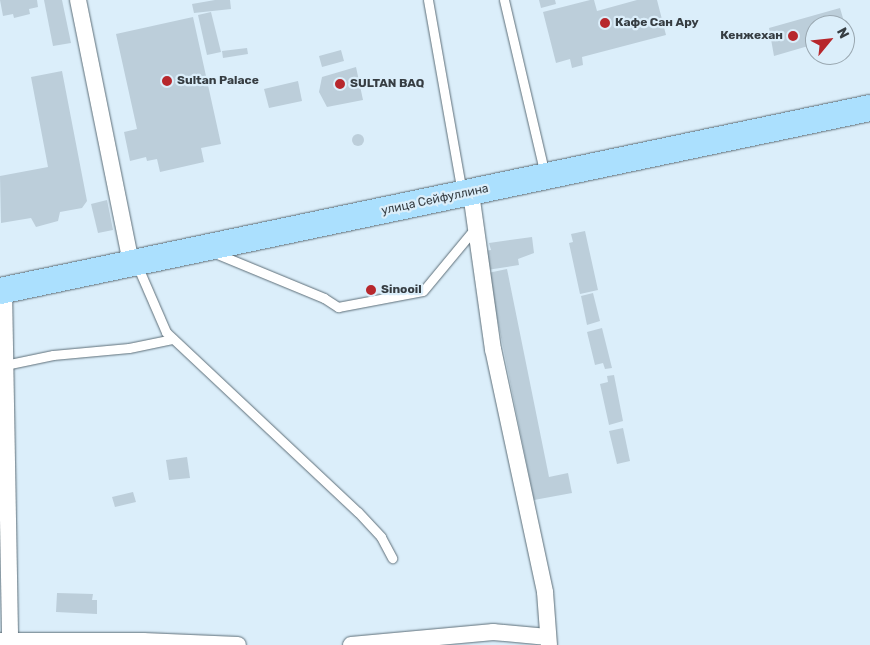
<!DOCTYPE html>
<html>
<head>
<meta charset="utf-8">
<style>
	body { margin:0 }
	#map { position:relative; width:870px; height:645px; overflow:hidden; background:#dbeefa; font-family:Rubik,sans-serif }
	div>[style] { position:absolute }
	.building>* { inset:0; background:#bcceda }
	.round { border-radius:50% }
	.roads { filter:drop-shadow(0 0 1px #5d6e78) drop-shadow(0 0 1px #5d6e78) }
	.lane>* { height:9px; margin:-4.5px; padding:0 4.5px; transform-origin:4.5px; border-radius:4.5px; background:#fff }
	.street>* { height:16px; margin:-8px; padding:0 8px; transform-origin:8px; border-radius:8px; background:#fff }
	.primary>* { height:26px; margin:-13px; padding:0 13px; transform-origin:13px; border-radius:13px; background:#abe0fe }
	.dots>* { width:14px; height:14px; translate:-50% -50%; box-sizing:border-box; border:2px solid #dbeefa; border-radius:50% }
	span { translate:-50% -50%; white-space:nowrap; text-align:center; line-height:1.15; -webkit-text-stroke:4.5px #dbeefa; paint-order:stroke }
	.poi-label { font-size:12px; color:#363d42; font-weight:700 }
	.left { translate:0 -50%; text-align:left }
	.right { translate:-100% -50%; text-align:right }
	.street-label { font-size:12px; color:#363d42 }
	.north { position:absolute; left:805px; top:15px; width:50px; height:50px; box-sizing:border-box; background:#dbeefa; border:1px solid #99a7b0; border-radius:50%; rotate:62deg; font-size:14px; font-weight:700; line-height:20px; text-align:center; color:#363d42 }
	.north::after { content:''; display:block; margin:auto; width:18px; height:22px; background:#b7272c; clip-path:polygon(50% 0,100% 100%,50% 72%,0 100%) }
</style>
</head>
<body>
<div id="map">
	<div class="building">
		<div style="clip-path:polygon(0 0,37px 0,38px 7px,29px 9px,30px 14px,14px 18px,13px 14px,3px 16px)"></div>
		<div style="clip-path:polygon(44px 0,62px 0,71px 43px,53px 46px)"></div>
		<div style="clip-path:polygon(215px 0,230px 0,231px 9px,194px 13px,192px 4px)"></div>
		<div style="clip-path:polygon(539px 0,555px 0,556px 4px,541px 8px)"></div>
		<div style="clip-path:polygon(590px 0,594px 0,597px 11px,637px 0,657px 0,666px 35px,582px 57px,583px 65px,572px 68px,570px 59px,556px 63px,543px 12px)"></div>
		<div style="clip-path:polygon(840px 8px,845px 25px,815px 25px,815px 44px,774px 56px,769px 28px)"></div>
		<div style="clip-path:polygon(211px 12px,221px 52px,207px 55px,198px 15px)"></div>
		<div style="clip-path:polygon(193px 17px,221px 144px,201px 148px,204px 162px,160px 172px,157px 159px,147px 161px,146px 157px,130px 161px,124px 132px,137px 129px,116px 34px)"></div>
		<div style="clip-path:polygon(247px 48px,248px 54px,223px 58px,222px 51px)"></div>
		<div style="clip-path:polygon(341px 50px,344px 61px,322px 67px,319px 56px)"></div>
		<div style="clip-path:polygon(356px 67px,363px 100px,327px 107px,319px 92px,322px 77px)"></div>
		<div style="clip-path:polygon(62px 71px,87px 201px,82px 208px,60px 212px,58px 221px,36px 227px,31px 218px,1px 223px,0 176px,48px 167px,31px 77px)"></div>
		<div style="clip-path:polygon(298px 81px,302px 101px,269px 108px,264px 89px)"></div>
		<div class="round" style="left:352px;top:134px;width:12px;height:12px"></div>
		<div style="clip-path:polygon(107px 200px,113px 230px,98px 233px,91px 204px)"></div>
		<div style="clip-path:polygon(585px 231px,598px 290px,580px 294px,569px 243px,573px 242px,571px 234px)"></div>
		<div style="clip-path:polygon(532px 237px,534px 253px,518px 259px,519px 265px,487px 270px,484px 251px,491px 250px,489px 243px)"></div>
		<div style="clip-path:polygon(507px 269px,549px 477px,568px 473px,572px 493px,534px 500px,488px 273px)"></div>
		<div style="clip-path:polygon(593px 293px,600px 321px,587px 325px,581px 296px)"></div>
		<div style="clip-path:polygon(602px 328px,612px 368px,605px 369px,603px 363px,595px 365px,587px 332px)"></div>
		<div style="clip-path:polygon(614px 375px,623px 421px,609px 425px,600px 384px,608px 382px,607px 376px)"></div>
		<div style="clip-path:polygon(623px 428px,630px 461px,617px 464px,609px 431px)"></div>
		<div style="clip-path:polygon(187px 457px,190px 478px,169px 480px,166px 460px)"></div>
		<div style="clip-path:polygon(133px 492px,136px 502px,115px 507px,112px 497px)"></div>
		<div style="clip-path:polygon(57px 593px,93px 594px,92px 600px,97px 600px,97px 614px,56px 612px)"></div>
	</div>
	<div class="roads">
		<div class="lane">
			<div style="left:428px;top:0;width:195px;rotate:80deg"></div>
			<div style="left:504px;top:0;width:180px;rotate:76.8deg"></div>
			<div style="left:215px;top:253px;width:118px;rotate:22.4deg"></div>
			<div style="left:324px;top:298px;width:17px;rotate:33deg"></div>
			<div style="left:338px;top:307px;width:86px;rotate:-10.7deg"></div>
			<div style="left:423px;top:291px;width:83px;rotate:-50.4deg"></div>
			<div style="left:137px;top:265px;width:73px;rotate:66.6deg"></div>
			<div style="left:166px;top:332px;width:263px;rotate:43.2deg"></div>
			<div style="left:358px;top:512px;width:34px;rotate:47deg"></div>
			<div style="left:381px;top:537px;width:24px;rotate:62deg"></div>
			<div style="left:5px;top:365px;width:49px;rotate:-11.8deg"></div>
			<div style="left:53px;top:355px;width:76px;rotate:-5.3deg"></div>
			<div style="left:129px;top:348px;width:45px;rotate:-11.6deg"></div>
		</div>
		<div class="street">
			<div style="left:78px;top:0;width:269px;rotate:78.6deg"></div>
			<div style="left:471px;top:193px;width:158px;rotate:82deg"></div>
			<div style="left:493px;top:349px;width:249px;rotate:77.9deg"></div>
			<div style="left:545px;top:592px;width:53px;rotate:85.7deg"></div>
			<div style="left:4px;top:290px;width:351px;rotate:89deg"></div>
			<div style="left:0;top:641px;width:143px"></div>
			<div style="left:143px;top:641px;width:95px;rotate:2.4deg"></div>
			<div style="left:351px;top:645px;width:143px;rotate:-5.2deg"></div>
			<div style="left:493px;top:632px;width:55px;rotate:5.2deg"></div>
		</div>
		<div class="primary">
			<div style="left:0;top:291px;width:889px;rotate:-11.88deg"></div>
		</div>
	</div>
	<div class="dots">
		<div style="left:605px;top:23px;background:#b7272c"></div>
		<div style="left:793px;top:36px;background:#b7272c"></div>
		<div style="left:167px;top:81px;background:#b7272c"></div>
		<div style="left:340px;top:84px;background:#b7272c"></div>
		<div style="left:371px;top:290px;background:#b7272c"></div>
	</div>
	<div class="poi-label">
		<span class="left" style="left:615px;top:23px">Кафе Сан Ару</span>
		<span class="right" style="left:783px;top:36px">Кенжехан</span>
		<span class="left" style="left:177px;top:81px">Sultan Palace</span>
		<span class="left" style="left:350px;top:84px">SULTAN BAQ</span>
		<span class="left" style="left:381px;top:290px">Sinooil</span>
	</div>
	<div class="street-label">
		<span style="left:435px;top:200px;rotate:-12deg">улица Сейфуллина</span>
	</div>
	<div class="north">N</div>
</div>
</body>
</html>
